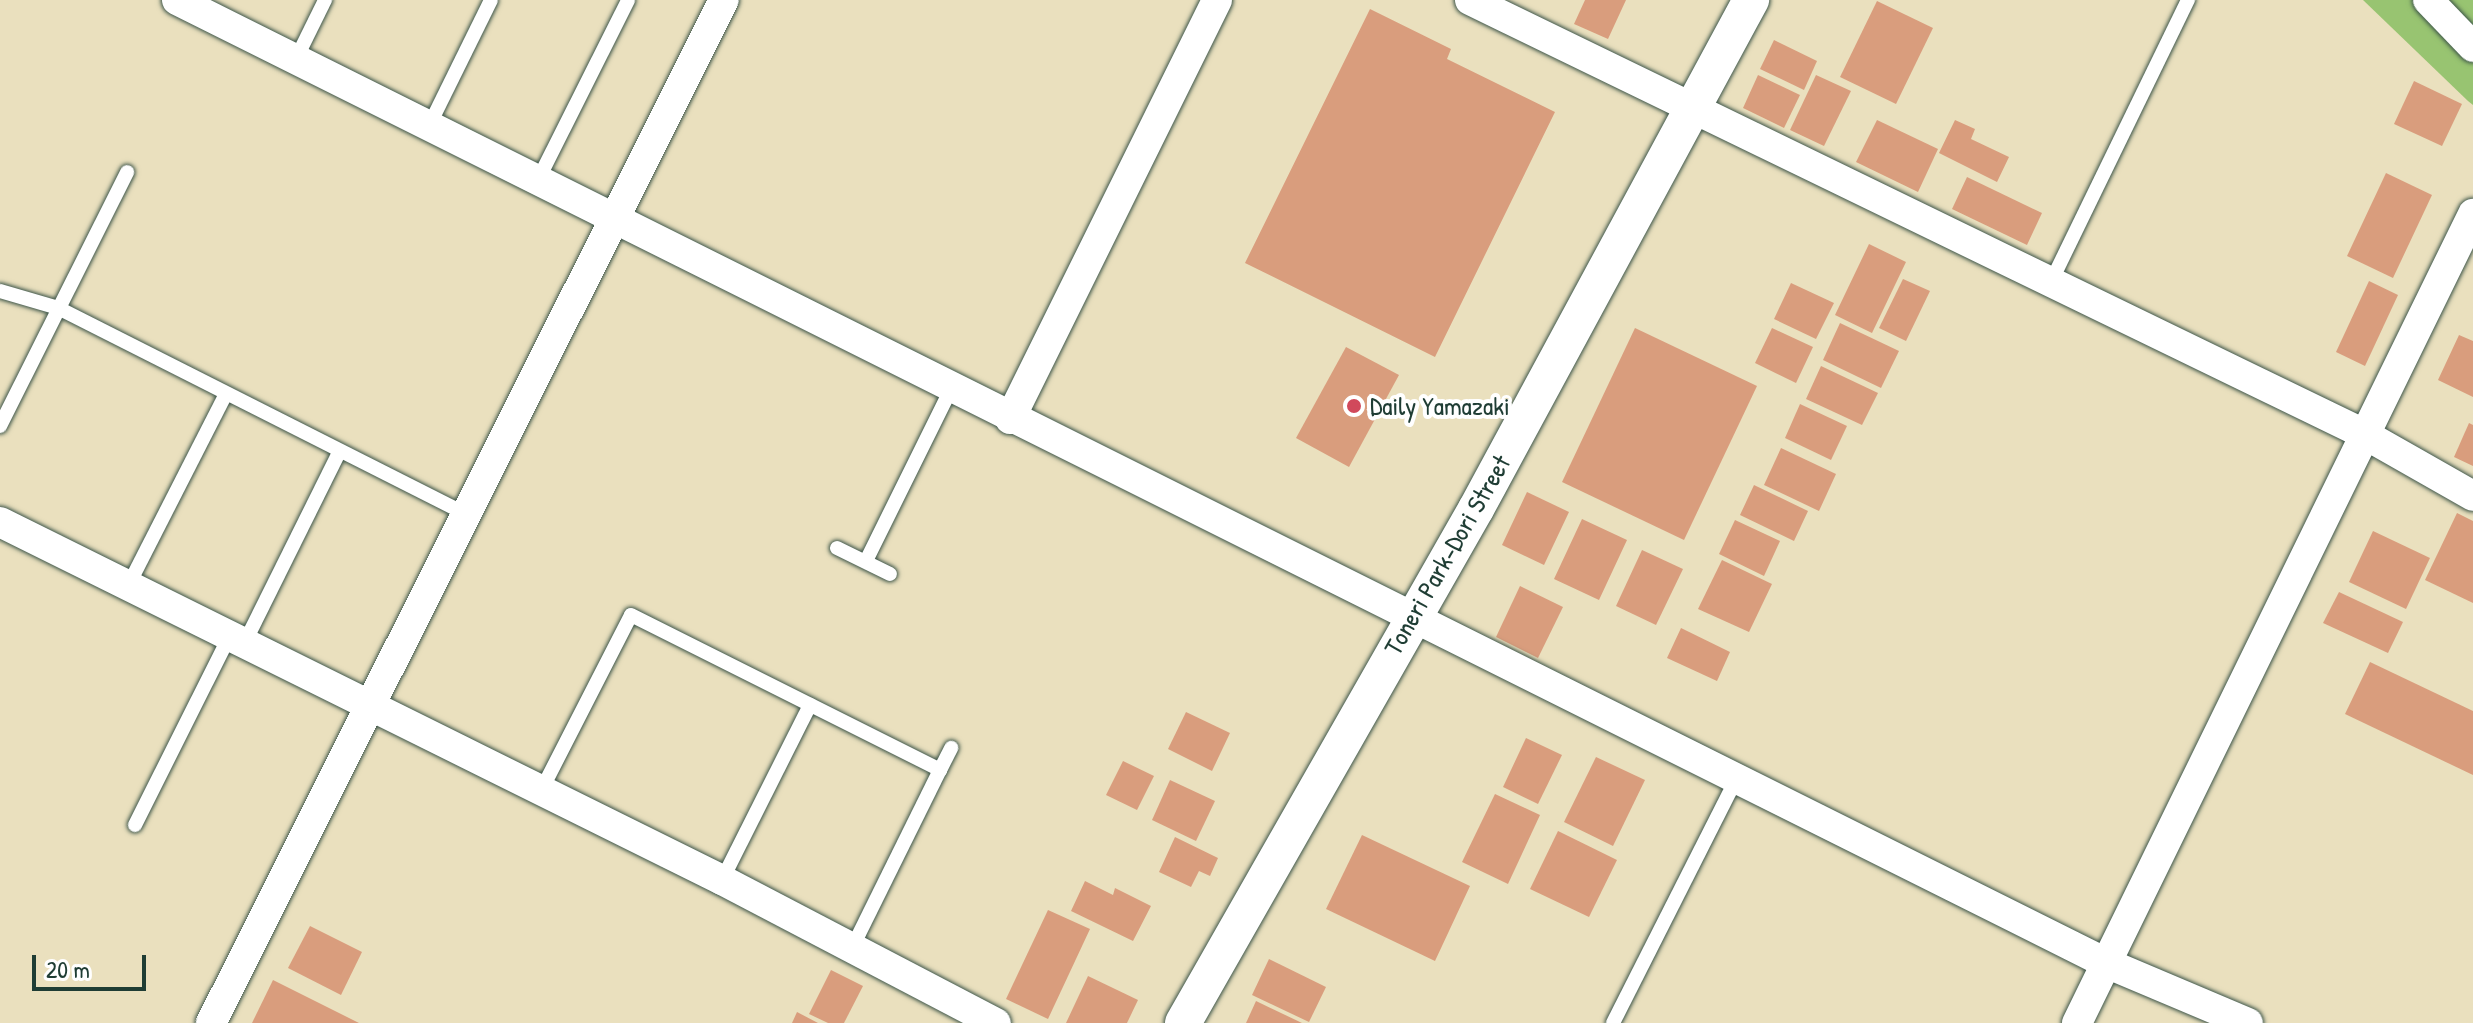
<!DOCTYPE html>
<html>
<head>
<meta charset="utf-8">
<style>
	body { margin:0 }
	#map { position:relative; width:2473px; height:1023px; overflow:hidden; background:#eae0be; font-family:"Patrick Hand",sans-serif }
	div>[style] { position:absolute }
	.green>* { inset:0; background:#98c471 }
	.building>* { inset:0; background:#d99d7d }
	.roads { filter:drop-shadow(0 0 2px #3d5549) drop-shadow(0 0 2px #3d5549) }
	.service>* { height:14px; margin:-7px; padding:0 7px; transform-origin:7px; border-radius:7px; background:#fff }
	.minor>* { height:30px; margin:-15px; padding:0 15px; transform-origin:15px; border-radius:15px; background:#fff }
	.tertiary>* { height:36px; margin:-18px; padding:0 18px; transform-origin:18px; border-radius:18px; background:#fff }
	.dots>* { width:22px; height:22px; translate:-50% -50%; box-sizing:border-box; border:4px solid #fff; border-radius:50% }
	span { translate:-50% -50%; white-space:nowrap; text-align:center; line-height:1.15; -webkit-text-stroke:8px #fff; paint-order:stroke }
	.poi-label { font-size:26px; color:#1f3d34 }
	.left { translate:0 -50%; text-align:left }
	.street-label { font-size:26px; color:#1f3d34 }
	.scale { position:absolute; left:32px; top:955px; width:114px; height:36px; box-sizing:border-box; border:4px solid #1f3d34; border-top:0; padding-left:10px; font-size:24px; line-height:28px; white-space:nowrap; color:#1f3d34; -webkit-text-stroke:6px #fff; paint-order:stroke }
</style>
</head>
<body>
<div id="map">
	<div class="green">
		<div style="clip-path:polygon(2363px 0,2473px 0,2473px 105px,2468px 101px)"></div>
	</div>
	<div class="building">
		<div style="clip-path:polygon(1585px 0,1626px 0,1608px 39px,1574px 24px)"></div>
		<div style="clip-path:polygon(1877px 1px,1933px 28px,1896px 104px,1840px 77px)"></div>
		<div style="clip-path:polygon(1370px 9px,1451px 49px,1447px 59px,1555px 112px,1435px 357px,1245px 263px)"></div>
		<div style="clip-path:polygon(1774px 40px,1817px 61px,1804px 90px,1760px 69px)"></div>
		<div style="clip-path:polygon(1758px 75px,1800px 95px,1784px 128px,1743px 108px)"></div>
		<div style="clip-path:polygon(1816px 75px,1851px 91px,1824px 146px,1790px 130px)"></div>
		<div style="clip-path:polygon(2414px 81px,2462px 104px,2442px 146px,2394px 124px)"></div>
		<div style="clip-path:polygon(1877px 120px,1938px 149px,1918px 192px,1856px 162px)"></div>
		<div style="clip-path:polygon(1955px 120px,1975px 129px,1971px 139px,2009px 157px,1997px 182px,1939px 153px)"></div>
		<div style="clip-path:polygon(2386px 173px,2432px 195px,2393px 278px,2347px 256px)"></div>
		<div style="clip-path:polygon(1967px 177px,2042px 213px,2027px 245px,1952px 209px)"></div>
		<div style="clip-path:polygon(1869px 244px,1906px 262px,1872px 333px,1835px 315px)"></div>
		<div style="clip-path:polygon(1903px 279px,1930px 291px,1906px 341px,1879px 328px)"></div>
		<div style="clip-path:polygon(2369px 281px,2398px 295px,2365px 366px,2336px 352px)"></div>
		<div style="clip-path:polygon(1791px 283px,1834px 303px,1816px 339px,1774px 319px)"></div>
		<div style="clip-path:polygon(1840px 323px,1899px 351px,1881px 388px,1823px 360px)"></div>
		<div style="clip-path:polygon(1635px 328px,1757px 386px,1684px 540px,1562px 482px)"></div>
		<div style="clip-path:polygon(1772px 328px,1813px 347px,1796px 383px,1755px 363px)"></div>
		<div style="clip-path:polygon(2459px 335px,2473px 341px,2473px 397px,2438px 380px)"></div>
		<div style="clip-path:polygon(1346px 347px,1399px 375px,1349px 467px,1296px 438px)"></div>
		<div style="clip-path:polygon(1821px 366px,1878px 393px,1862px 425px,1806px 399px)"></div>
		<div style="clip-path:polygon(1800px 404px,1847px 426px,1831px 460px,1785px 438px)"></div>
		<div style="clip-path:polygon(2469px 423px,2473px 425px,2473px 466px,2454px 457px)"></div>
		<div style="clip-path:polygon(1781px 448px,1836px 474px,1819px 511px,1764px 485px)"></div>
		<div style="clip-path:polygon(1754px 485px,1808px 511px,1794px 541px,1740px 515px)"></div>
		<div style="clip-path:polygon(1527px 492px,1569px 512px,1544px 565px,1502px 545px)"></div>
		<div style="clip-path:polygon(2457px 513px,2473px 521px,2473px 603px,2425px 580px)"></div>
		<div style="clip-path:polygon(1582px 519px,1627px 540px,1599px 600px,1554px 579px)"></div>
		<div style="clip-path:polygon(1735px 520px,1780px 541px,1764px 576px,1719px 554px)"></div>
		<div style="clip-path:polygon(2373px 531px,2430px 558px,2406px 609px,2349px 582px)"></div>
		<div style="clip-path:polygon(1642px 550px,1683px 569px,1656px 625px,1616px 606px)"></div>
		<div style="clip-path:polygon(1722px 560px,1772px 584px,1749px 632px,1698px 609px)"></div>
		<div style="clip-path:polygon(1520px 586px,1563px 607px,1538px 658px,1496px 637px)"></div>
		<div style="clip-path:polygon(2339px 592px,2403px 622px,2388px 653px,2323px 623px)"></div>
		<div style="clip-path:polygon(1681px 628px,1730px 652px,1717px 681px,1667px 658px)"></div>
		<div style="clip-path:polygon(2370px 662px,2473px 711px,2473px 775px,2345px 714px)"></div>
		<div style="clip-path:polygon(1186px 712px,1230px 733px,1212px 771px,1168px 749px)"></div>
		<div style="clip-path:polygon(1526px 738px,1562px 755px,1538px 804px,1503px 787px)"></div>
		<div style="clip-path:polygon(1596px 757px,1645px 780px,1613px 846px,1564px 822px)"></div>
		<div style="clip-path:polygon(1123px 761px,1154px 776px,1137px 810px,1106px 795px)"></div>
		<div style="clip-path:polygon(1170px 780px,1215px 801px,1196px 841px,1152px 820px)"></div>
		<div style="clip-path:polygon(1495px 794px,1540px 815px,1508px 884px,1462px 862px)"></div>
		<div style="clip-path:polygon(1558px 831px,1617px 860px,1589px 917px,1530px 889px)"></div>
		<div style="clip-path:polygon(1362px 835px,1470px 886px,1435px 961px,1326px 909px)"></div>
		<div style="clip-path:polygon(1175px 837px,1218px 858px,1210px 876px,1199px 871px,1191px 887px,1159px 872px)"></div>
		<div style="clip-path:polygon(1085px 881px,1113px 895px,1115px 888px,1151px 906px,1133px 941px,1071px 911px)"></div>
		<div style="clip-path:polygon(1048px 910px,1090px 929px,1048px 1019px,1006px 999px)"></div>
		<div style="clip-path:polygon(310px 926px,362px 952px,341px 995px,288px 968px)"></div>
		<div style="clip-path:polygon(1269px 959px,1326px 987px,1309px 1022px,1252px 995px)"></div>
		<div style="clip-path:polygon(831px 970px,863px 986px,844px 1023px,828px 1023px,809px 1014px)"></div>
		<div style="clip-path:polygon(1088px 976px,1138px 1000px,1127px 1023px,1066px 1023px)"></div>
		<div style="clip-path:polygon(273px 980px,359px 1023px,252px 1023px)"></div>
		<div style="clip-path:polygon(1256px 1001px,1302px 1023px,1246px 1023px)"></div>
		<div style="clip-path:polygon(797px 1012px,818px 1023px,792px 1023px)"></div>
	</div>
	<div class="roads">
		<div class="service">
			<div style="left:296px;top:59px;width:66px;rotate:-63.8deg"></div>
			<div style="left:429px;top:126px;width:140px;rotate:-63.8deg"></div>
			<div style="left:538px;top:180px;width:201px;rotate:-63.4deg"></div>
			<div style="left:2051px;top:282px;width:314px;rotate:-64.1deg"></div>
			<div style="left:0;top:291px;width:60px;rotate:16.3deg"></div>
			<div style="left:58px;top:308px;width:455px;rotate:26.8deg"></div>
			<div style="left:0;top:426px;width:284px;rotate:-63.4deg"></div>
			<div style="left:837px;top:548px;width:59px;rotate:26.1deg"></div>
			<div style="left:866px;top:561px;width:192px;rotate:-63.7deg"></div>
			<div style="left:128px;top:586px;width:216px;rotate:-63deg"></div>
			<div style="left:244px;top:644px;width:213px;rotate:-63.6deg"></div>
			<div style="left:940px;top:770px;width:25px;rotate:-63deg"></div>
			<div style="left:542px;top:789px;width:195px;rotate:-62.9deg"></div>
			<div style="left:631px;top:615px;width:346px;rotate:26.6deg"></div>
			<div style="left:940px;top:770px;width:196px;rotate:116.3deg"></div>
			<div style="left:135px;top:825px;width:210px;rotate:-63.4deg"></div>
			<div style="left:722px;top:880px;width:196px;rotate:-63.3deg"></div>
			<div style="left:1613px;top:1023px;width:275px;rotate:-63.2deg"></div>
		</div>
		<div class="minor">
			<div style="left:177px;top:0;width:2156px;rotate:26.53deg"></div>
			<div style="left:2106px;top:963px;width:154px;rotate:22.9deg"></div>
			<div style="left:1470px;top:0;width:994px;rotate:25.89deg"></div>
			<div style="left:2364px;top:434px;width:125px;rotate:29.6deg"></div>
			<div style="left:2428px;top:0;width:65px;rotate:46.2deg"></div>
			<div style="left:1010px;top:419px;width:467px;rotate:-63.7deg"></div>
			<div style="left:0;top:522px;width:806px;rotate:26.37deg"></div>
			<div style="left:722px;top:880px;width:309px;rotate:27.6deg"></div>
			<div style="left:211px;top:1023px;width:1144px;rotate:-63.37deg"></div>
			<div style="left:2077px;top:1023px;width:901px;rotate:-63.92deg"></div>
		</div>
		<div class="tertiary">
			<div style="left:1183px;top:1023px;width:592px;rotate:-60.32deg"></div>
			<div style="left:1476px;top:509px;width:579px;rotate:-61.62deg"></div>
		</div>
	</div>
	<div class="dots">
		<div style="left:1354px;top:406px;background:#d1495b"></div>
	</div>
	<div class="poi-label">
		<span class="left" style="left:1370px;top:406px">Daily Yamazaki</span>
	</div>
	<div class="street-label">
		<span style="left:1447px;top:555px;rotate:-60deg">Toneri Park-Dori Street</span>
	</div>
	<div class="scale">20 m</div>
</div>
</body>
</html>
